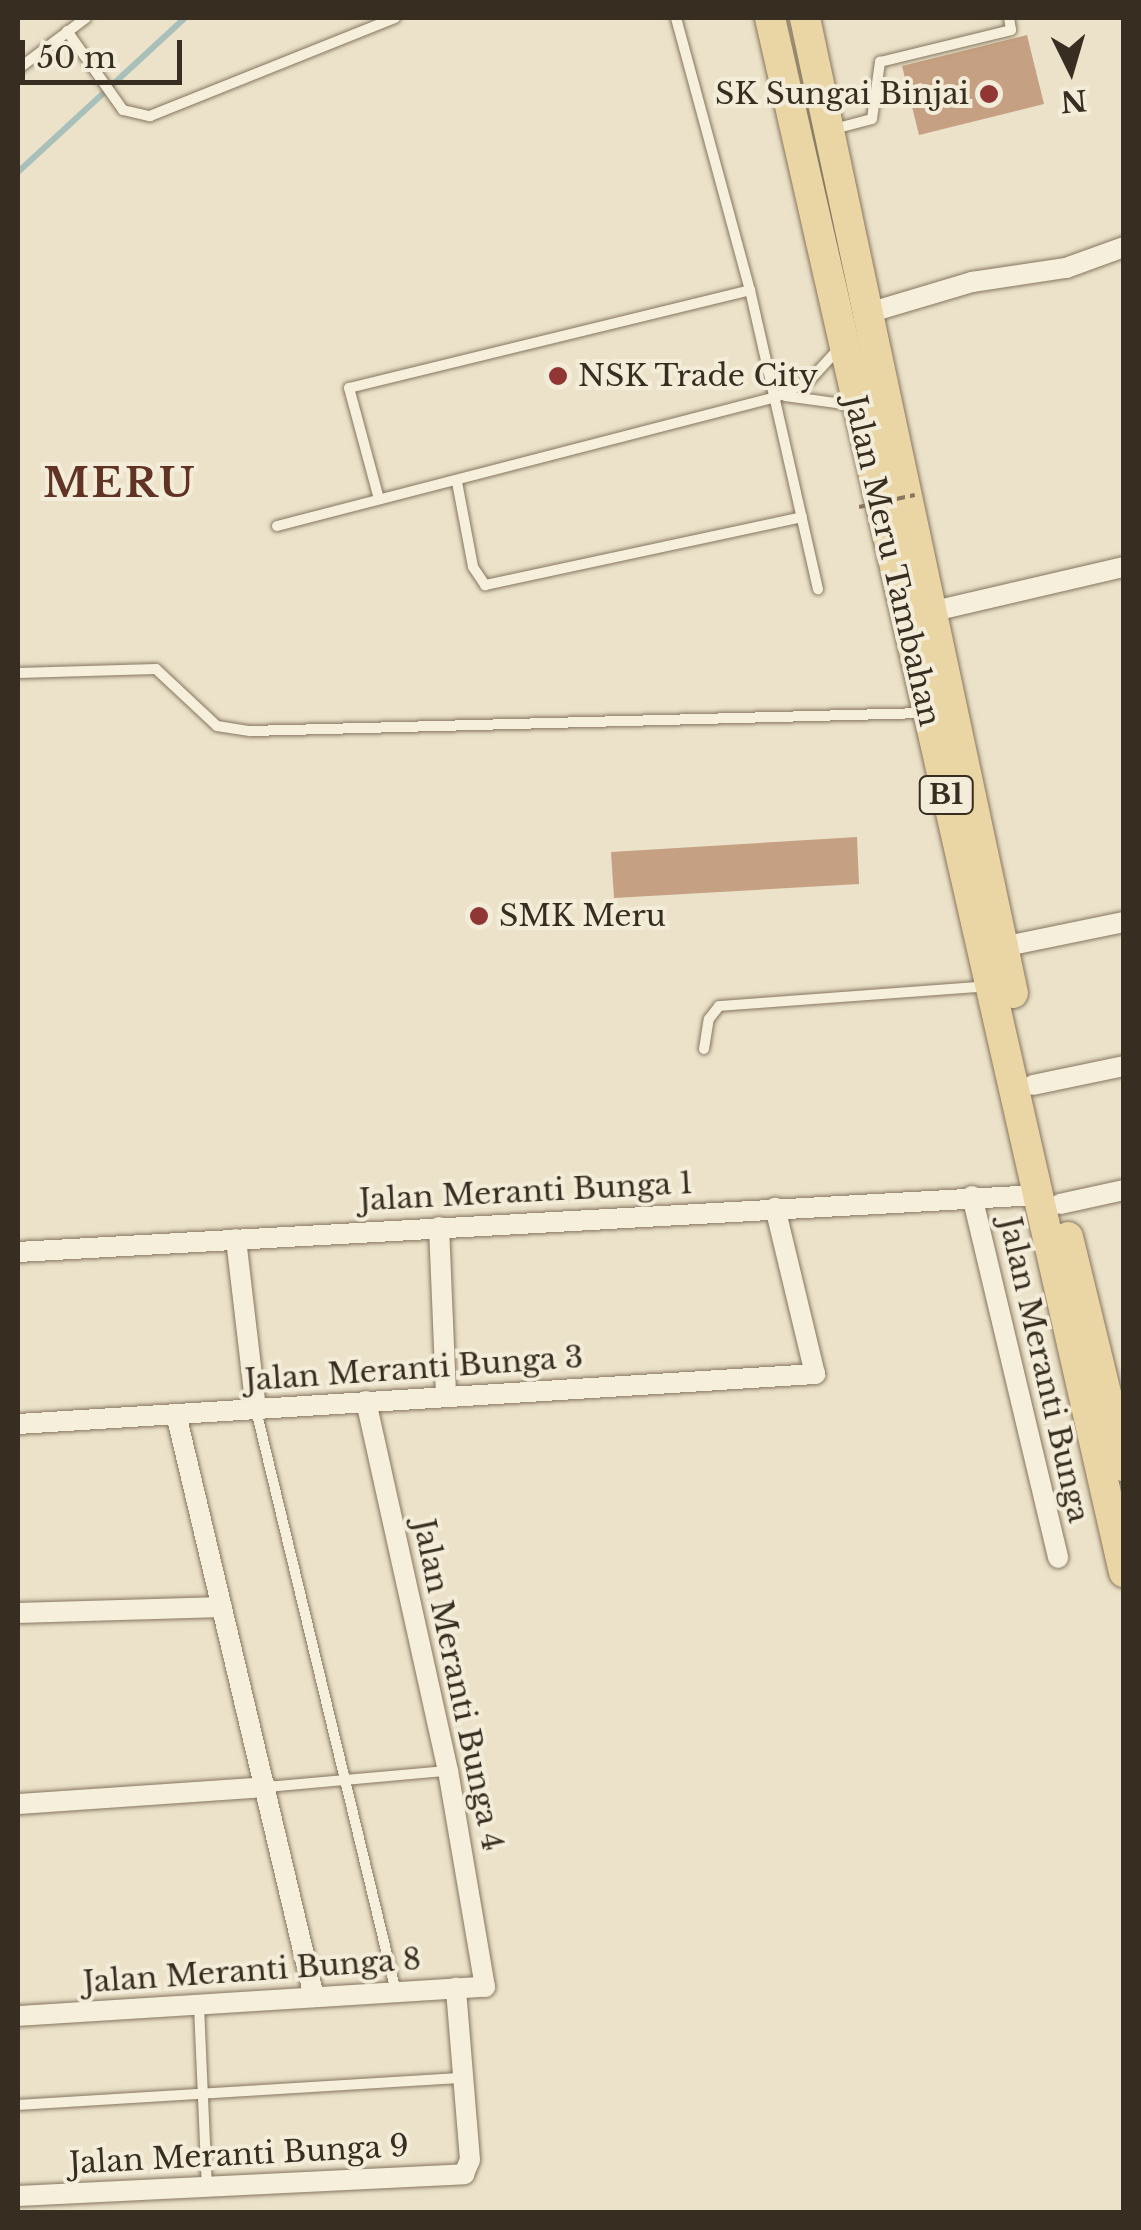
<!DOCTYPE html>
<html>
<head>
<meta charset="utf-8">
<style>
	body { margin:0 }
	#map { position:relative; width:1141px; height:2230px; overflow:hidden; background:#ebe2c9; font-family:"Libre Baskerville",serif }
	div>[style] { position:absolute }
	.stream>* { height:6px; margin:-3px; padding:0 3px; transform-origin:3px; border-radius:3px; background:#a9c0ba }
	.building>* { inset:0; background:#c6a082 }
	.roads { filter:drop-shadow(0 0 2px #86755f) drop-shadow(0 0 2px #86755f) }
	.service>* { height:10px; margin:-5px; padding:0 5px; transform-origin:5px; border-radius:5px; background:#f6efdc }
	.minor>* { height:20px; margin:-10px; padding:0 10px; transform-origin:10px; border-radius:10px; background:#f6efdc }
	.primary>* { height:30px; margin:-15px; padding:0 15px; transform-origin:15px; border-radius:15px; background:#ead6a5 }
	.path-bridge>* { height:4px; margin-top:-2px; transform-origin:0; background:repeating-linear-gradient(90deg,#86755f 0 8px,transparent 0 13px) }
	.dots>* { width:28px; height:28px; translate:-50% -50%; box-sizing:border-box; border:5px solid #f3ecd8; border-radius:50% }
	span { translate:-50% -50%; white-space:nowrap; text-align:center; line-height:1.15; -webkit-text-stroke:8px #f3ecd8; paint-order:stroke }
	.shield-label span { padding:2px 8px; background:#f3ecd8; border:2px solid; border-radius:8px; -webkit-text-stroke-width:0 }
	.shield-label { font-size:28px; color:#382d21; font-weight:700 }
	.poi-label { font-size:30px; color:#382d21 }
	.right { translate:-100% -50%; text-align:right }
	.left { translate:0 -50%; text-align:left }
	.street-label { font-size:30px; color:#382d21 }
	.district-label { font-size:40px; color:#613324; font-weight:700; letter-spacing:2.5px }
	.frame { position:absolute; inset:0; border:20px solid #382d21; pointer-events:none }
	.north { position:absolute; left:1021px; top:20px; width:100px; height:100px; -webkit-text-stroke:8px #f3ecd8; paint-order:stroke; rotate:175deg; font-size:28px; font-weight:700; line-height:40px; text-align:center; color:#382d21 }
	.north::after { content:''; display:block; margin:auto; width:35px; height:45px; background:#382d21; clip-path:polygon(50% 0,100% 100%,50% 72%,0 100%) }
	.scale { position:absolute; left:20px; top:40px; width:162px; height:45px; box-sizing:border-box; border:5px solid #382d21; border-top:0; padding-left:12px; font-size:30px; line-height:35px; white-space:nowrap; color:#382d21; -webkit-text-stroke:8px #f3ecd8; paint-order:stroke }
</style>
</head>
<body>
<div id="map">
	<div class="stream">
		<div style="left:18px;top:172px;width:227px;rotate:-42.7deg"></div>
	</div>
	<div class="building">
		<div style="clip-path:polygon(1027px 35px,1044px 104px,919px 135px,902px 66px)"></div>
		<div style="clip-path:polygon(857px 837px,859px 884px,614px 898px,611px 852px)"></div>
	</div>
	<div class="roads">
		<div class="service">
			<div style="left:676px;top:18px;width:282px;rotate:74.8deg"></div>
			<div style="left:750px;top:290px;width:307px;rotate:77.2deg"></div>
			<div style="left:67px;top:31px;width:97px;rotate:54.7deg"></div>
			<div style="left:123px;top:110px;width:28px;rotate:13deg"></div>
			<div style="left:150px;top:116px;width:264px;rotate:-21.8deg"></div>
			<div style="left:18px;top:69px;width:85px;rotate:-36.9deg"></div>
			<div style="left:830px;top:130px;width:43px;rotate:-14.7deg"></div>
			<div style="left:872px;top:119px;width:58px;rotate:-82deg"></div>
			<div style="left:880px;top:62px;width:135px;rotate:-13.7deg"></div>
			<div style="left:1011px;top:30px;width:12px;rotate:-99deg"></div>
			<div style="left:785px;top:396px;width:67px;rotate:7.8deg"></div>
			<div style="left:457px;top:482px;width:86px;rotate:79.3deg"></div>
			<div style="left:473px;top:567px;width:22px;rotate:56deg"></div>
			<div style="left:485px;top:585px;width:324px;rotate:-12.1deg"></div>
			<div style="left:379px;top:499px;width:115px;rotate:-105.1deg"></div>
			<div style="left:349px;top:388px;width:413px;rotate:-13.7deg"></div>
			<div style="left:277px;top:526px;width:515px;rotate:-14.49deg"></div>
			<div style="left:776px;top:397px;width:37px;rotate:-26deg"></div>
			<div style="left:809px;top:381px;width:46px;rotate:-47.6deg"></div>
			<div style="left:18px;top:673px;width:138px;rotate:-1.7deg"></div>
			<div style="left:156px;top:669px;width:83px;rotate:43.1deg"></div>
			<div style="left:217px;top:726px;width:33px;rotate:9deg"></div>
			<div style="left:250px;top:731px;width:676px;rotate:-1.53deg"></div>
			<div style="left:704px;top:1049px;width:30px;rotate:-81deg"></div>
			<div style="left:709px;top:1019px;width:16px;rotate:-52deg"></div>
			<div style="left:719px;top:1006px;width:271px;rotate:-4.2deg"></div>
			<div style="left:256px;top:1410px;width:599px;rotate:76.47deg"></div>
			<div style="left:266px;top:1787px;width:182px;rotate:-5.1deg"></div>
			<div style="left:199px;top:2006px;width:182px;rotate:87.5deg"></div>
			<div style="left:18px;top:2105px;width:445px;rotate:-3.5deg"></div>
		</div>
		<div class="minor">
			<div style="left:868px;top:313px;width:109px;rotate:-16.6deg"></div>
			<div style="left:972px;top:282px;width:95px;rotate:-8.5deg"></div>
			<div style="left:1066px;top:268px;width:62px;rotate:-19.9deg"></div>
			<div style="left:930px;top:612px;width:199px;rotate:-13.1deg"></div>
			<div style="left:1002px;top:947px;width:125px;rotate:-11.6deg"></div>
			<div style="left:1033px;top:1085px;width:93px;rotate:-11.8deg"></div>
			<div style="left:972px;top:1196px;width:372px;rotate:76.6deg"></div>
			<div style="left:1060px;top:1204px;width:66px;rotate:-12.3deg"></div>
			<div style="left:439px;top:1227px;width:169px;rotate:87.6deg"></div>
			<div style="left:236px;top:1239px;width:172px;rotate:83.3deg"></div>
			<div style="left:18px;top:1252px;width:1022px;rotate:-3.2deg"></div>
			<div style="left:176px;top:1414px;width:599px;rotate:76.68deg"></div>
			<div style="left:18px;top:1424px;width:799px;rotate:-3.59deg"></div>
			<div style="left:815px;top:1374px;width:171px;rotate:-103.5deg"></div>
			<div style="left:18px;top:1613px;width:204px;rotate:-1.7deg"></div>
			<div style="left:18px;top:1804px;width:249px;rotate:-3.9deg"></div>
			<div style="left:18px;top:2016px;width:468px;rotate:-3.6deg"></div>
			<div style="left:485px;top:1987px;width:219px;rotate:-99.7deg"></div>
			<div style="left:448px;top:1771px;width:379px;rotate:-102.5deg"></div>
			<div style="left:18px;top:2196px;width:447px;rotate:-2.8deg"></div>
			<div style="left:464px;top:2174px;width:15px;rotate:-67deg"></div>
			<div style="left:470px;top:2160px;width:173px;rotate:-94.7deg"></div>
		</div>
		<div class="primary">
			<div style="left:770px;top:18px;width:1594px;rotate:77.17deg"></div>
			<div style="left:805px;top:18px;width:997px;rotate:77.96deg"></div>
			<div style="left:1068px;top:1237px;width:236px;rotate:76.3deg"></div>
		</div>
	</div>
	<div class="path-bridge">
		<div style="left:859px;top:507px;width:57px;rotate:-12.1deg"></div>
	</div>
	<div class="dots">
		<div style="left:989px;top:94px;background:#903634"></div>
		<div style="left:558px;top:376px;background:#903634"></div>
		<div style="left:479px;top:916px;background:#903634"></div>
	</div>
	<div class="shield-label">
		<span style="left:946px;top:795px">B1</span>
	</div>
	<div class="poi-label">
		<span class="right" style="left:969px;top:94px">SK Sungai Binjai</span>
		<span class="left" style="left:578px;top:376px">NSK Trade City</span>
		<span class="left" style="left:499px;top:916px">SMK Meru</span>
	</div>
	<div class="street-label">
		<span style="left:892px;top:561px;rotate:77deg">Jalan Meru Tambahan</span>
		<span style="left:526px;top:1192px;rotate:-3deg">Jalan Meranti Bunga 1</span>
		<span style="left:414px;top:1369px;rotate:-4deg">Jalan Meranti Bunga 3</span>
		<span style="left:1044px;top:1370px;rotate:77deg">Jalan Meranti Bunga</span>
		<span style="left:458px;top:1685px;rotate:78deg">Jalan Meranti Bunga 4</span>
		<span style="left:252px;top:1971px;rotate:-4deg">Jalan Meranti Bunga 8</span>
		<span style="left:239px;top:2155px;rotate:-3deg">Jalan Meranti Bunga 9</span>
	</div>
	<div class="district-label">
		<span style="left:120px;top:483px">MERU</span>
	</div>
	<div class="frame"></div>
	<div class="north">N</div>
	<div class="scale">50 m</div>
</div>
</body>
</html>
